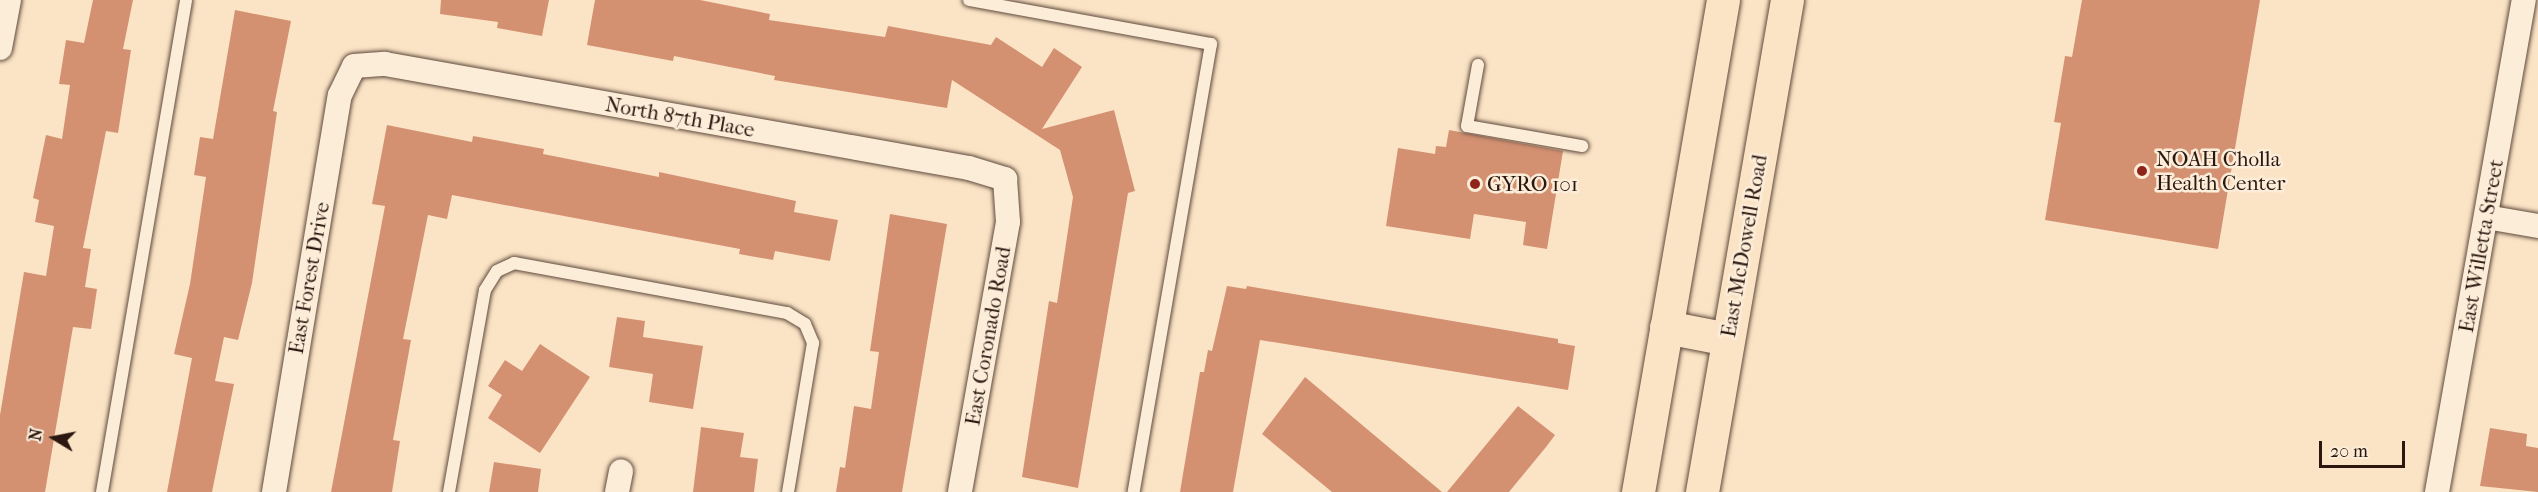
<!DOCTYPE html>
<html>
<head>
<meta charset="utf-8">
<style>
	body { margin:0 }
	#map { position:relative; width:2538px; height:492px; overflow:hidden; background:#fbe4c5; font-family:"IM FELL French Canon",serif }
	div>[style] { position:absolute }
	.building>* { inset:0; background:#d39172 }
	.roads { filter:drop-shadow(0 0 2px #5f4a3d) drop-shadow(0 0 2px #5f4a3d) }
	.lane>* { height:12px; margin:-6px; padding:0 6px; transform-origin:6px; border-radius:6px; background:#fcedd9 }
	.street>* { height:24px; margin:-12px; padding:0 12px; transform-origin:12px; border-radius:12px; background:#fcedd9 }
	.primary>* { height:33px; margin:-16.5px; padding:0 16.5px; transform-origin:16.5px; border-radius:16.5px; background:#fbe4c5 }
	.dots>* { width:16px; height:16px; translate:-50% -50%; box-sizing:border-box; border:3px solid #fcedd9; border-radius:50% }
	span { translate:-50% -50%; white-space:nowrap; text-align:center; line-height:1.15; -webkit-text-stroke:5px #fcedd9; paint-order:stroke }
	.street-label { font-size:21px; color:#2b1710 }
	.poi-label { font-size:21px; color:#2b1710 }
	.left { translate:0 -50%; text-align:left }
	.north { position:absolute; left:24px; top:408px; width:60px; height:60px; -webkit-text-stroke:4px #fcedd9; paint-order:stroke; rotate:280deg; font-size:16px; font-weight:700; line-height:24px; text-align:center; color:#2b1710 }
	.north::after { content:''; display:block; margin:auto; width:21px; height:27px; background:#2b1710; clip-path:polygon(50% 0,100% 100%,50% 72%,0 100%) }
	.scale { position:absolute; left:2319px; top:441px; width:86px; height:27px; box-sizing:border-box; border:3px solid #2b1710; border-top:0; padding-left:8px; font-size:18px; line-height:21px; white-space:nowrap; color:#2b1710; -webkit-text-stroke:4px #fcedd9; paint-order:stroke }
</style>
</head>
<body>
<div id="map">
	<div class="building">
		<div style="clip-path:polygon(93px 0,133px 0,123px 49px,131px 50px,118px 133px,106px 131px,83px 248px,91px 249px,85px 287px,97px 289px,91px 329px,73px 327px,45px 492px,0 492px,0 415px,24px 272px,46px 276px,54px 226px,35px 222px,39px 200px,33px 198px,46px 135px,62px 139px,70px 85px,59px 84px,66px 40px,84px 43px)"></div>
		<div style="clip-path:polygon(441px 0,549px 0,542px 36px,497px 28px,498px 22px,440px 14px)"></div>
		<div style="clip-path:polygon(595px 0,700px 0,770px 14px,769px 20px,885px 37px,888px 26px,991px 45px,996px 37px,1042px 67px,1054px 48px,1082px 67px,1042px 129px,1114px 110px,1135px 191px,1128px 193px,1078px 488px,1022px 477px,1049px 301px,1057px 303px,1073px 197px,1060px 150px,952px 80px,947px 108px,774px 80px,775px 76px,674px 56px,673px 61px,587px 45px)"></div>
		<div style="clip-path:polygon(2082px 0,2260px 0,2218px 249px,2045px 220px,2061px 123px,2054px 122px,2065px 56px,2072px 57px)"></div>
		<div style="clip-path:polygon(235px 10px,291px 21px,273px 111px,277px 112px,252px 283px,238px 340px,224px 337px,215px 381px,234px 384px,212px 492px,167px 492px,192px 358px,174px 354px,190px 284px,206px 177px,194px 175px,200px 137px,213px 139px)"></div>
		<div style="clip-path:polygon(387px 125px,472px 142px,473px 136px,544px 149px,543px 154px,659px 177px,659px 172px,796px 201px,794px 212px,838px 220px,830px 261px,775px 251px,773px 260px,739px 254px,740px 249px,452px 195px,447px 219px,428px 215px,403px 339px,411px 340px,393px 440px,400px 441px,392px 492px,331px 492px,385px 206px,372px 204px)"></div>
		<div style="clip-path:polygon(1449px 130px,1563px 151px,1547px 249px,1523px 245px,1526px 222px,1474px 214px,1470px 239px,1386px 226px,1398px 148px,1435px 154px,1436px 146px,1446px 147px)"></div>
		<div style="clip-path:polygon(890px 214px,947px 224px,902px 492px,836px 492px,840px 467px,845px 468px,854px 406px,871px 409px,879px 352px,870px 351px)"></div>
		<div style="clip-path:polygon(1227px 286px,1246px 289px,1247px 286px,1558px 339px,1558px 343px,1575px 346px,1568px 390px,1260px 340px,1233px 492px,1180px 492px,1200px 372px,1204px 372px,1208px 350px,1212px 351px)"></div>
		<div style="clip-path:polygon(617px 317px,645px 321px,643px 337px,703px 346px,693px 409px,649px 402px,653px 374px,609px 367px)"></div>
		<div style="clip-path:polygon(540px 344px,590px 377px,540px 453px,488px 418px,502px 395px,488px 386px,505px 360px,522px 371px)"></div>
		<div style="clip-path:polygon(1305px 377px,1442px 492px,1332px 492px,1262px 434px)"></div>
		<div style="clip-path:polygon(1518px 406px,1555px 435px,1546px 447px,1509px 492px,1447px 492px)"></div>
		<div style="clip-path:polygon(701px 427px,744px 433px,740px 457px,758px 459px,754px 492px,693px 492px)"></div>
		<div style="clip-path:polygon(2490px 428px,2527px 434px,2526px 446px,2538px 448px,2538px 492px,2480px 486px)"></div>
		<div style="clip-path:polygon(494px 462px,541px 469px,538px 492px,489px 492px)"></div>
	</div>
	<div class="roads">
		<div class="lane">
			<div style="left:969px;top:0;width:246px;rotate:10.3deg"></div>
			<div style="left:1211px;top:44px;width:455px;rotate:99.8deg"></div>
			<div style="left:1478px;top:65px;width:62px;rotate:100.2deg"></div>
			<div style="left:1467px;top:126px;width:117px;rotate:9.9deg"></div>
			<div style="left:102px;top:492px;width:499px;rotate:-80.3deg"></div>
			<div style="left:449px;top:492px;width:205px;rotate:-79.9deg"></div>
			<div style="left:485px;top:290px;width:22px;rotate:-58deg"></div>
			<div style="left:497px;top:271px;width:19px;rotate:-25deg"></div>
			<div style="left:514px;top:263px;width:278px;rotate:10.4deg"></div>
			<div style="left:787px;top:313px;width:21px;rotate:31deg"></div>
			<div style="left:805px;top:324px;width:21px;rotate:67deg"></div>
			<div style="left:813px;top:343px;width:151px;rotate:99.5deg"></div>
		</div>
		<div class="street">
			<div style="left:0;top:48px;width:49px;rotate:-79.4deg"></div>
			<div style="left:2486px;top:217px;width:53px;rotate:9.8deg"></div>
			<div style="left:274px;top:492px;width:402px;rotate:-80.6deg"></div>
			<div style="left:340px;top:95px;width:32px;rotate:-64deg"></div>
			<div style="left:354px;top:66px;width:31px;rotate:-4deg"></div>
			<div style="left:385px;top:64px;width:593px;rotate:10.1deg"></div>
			<div style="left:969px;top:168px;width:38px;rotate:17deg"></div>
			<div style="left:1005px;top:179px;width:43px;rotate:86deg"></div>
			<div style="left:1008px;top:222px;width:274px;rotate:100.1deg"></div>
			<div style="left:617px;top:492px;width:21px;rotate:-79deg"></div>
			<div style="left:2437px;top:492px;width:500px;rotate:-80deg"></div>
		</div>
		<div class="primary">
			<div style="left:1666px;top:327px;width:63px;rotate:11deg"></div>
			<div style="left:1638px;top:492px;width:499px;rotate:-80.2deg"></div>
			<div style="left:1702px;top:492px;width:499px;rotate:-80.2deg"></div>
		</div>
	</div>
	<div class="dots">
		<div style="left:2142px;top:171px;background:#8f2418"></div>
		<div style="left:1475px;top:184px;background:#8f2418"></div>
	</div>
	<div class="street-label">
		<span style="left:680px;top:117px;rotate:10deg">North 87th Place</span>
		<span style="left:1744px;top:246px;rotate:-80deg">East McDowell Road</span>
		<span style="left:2481px;top:246px;rotate:-80deg">East Willetta Street</span>
		<span style="left:309px;top:278px;rotate:-80deg">East Forest Drive</span>
		<span style="left:988px;top:336px;rotate:-80deg">East Coronado Road</span>
	</div>
	<div class="poi-label">
		<span class="left" style="left:2156px;top:171px">NOAH Cholla<br>Health Center</span>
		<span class="left" style="left:1487px;top:184px">GYRO 101</span>
	</div>
	<div class="north">N</div>
	<div class="scale">20 m</div>
</div>
</body>
</html>
